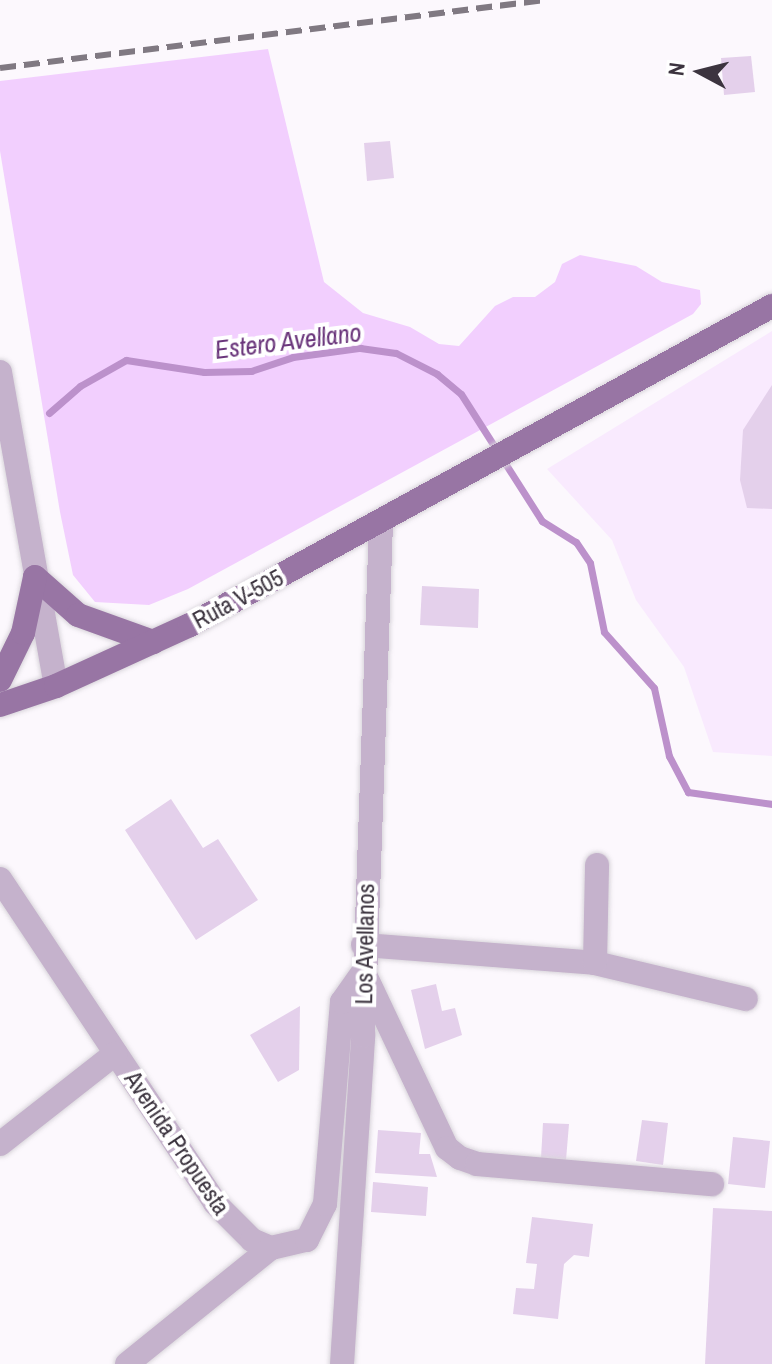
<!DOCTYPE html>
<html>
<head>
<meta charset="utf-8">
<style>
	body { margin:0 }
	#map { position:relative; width:772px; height:1364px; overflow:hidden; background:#fcf8fd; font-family:"Archivo Narrow",sans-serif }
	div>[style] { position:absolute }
	.built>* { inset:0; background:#f9eafe }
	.green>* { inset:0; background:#f2cffe }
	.stream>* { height:7px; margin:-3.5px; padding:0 3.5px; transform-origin:3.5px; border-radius:3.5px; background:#bc91cb }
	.building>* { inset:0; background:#e4d0eb }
	.roads { filter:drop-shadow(0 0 2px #d9d5db) drop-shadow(0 0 2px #d9d5db) }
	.minor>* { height:24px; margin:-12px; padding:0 12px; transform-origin:12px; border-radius:12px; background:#c5b2cc }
	.major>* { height:24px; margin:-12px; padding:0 12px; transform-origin:12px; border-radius:12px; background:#9875a4 }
	.rail>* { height:6px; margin-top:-3px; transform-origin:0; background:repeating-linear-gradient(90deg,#807982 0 16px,transparent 0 24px) }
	span { translate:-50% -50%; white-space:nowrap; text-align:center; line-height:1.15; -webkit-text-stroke:8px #fff; paint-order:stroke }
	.street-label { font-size:24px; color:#3c343f }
	.water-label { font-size:26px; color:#6a357b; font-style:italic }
	.north { position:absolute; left:660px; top:32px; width:80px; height:80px; -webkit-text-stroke:6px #fff; paint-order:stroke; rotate:277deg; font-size:22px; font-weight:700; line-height:32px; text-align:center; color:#3c343f }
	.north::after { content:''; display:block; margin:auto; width:28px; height:36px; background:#3c343f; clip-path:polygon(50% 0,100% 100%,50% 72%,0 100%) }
</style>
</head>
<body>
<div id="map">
	<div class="built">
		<div style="clip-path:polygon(772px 331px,772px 756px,713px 752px,684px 667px,636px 600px,612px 540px,547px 469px)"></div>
	</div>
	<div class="green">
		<div style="clip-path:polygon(268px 49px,324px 282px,363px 313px,410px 327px,439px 344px,459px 346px,495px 306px,513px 297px,535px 297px,555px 282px,562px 264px,580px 255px,636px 266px,662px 282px,700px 290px,701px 304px,693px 314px,188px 589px,149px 605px,95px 602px,73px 575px,60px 512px,0 151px,0 81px)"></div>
	</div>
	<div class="stream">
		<div style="left:49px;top:413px;width:41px;rotate:-41.1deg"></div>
		<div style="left:80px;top:386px;width:53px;rotate:-29.5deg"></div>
		<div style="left:126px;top:360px;width:79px;rotate:8.7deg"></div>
		<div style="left:204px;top:372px;width:47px;rotate:-1.2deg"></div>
		<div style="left:251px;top:371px;width:44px;rotate:-18.4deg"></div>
		<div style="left:293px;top:357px;width:68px;rotate:-7.7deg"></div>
		<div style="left:360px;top:348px;width:36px;rotate:8deg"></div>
		<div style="left:396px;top:353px;width:46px;rotate:27.1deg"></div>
		<div style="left:437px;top:374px;width:31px;rotate:40deg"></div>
		<div style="left:461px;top:394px;width:151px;rotate:57.5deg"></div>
		<div style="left:542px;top:521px;width:40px;rotate:32deg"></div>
		<div style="left:576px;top:542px;width:25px;rotate:56deg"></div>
		<div style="left:590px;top:563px;width:70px;rotate:78.5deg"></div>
		<div style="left:604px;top:632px;width:75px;rotate:48.2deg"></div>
		<div style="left:654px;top:688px;width:70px;rotate:77.6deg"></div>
		<div style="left:669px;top:756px;width:41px;rotate:62.2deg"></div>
		<div style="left:688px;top:792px;width:85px;rotate:8.1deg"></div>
	</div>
	<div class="building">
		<div style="clip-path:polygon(751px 56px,755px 92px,724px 95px,721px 58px)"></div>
		<div style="clip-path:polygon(390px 141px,394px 178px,367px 181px,364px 143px)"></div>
		<div style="clip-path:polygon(772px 385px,772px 509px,747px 508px,740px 480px,743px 430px)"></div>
		<div style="clip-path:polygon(422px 586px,479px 589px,478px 628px,420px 625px)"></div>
		<div style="clip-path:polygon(171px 799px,203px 848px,218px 839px,258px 900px,196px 940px,125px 830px)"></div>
		<div style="clip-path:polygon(436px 984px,442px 1011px,455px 1008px,462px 1035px,425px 1049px,411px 990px)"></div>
		<div style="clip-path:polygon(300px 1006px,299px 1070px,278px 1082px,250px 1035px)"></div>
		<div style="clip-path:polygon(642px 1120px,668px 1123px,663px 1165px,636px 1161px)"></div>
		<div style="clip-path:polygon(543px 1123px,569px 1124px,566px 1160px,541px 1158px)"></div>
		<div style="clip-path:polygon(378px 1130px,421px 1133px,419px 1154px,430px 1154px,437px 1177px,375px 1173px)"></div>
		<div style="clip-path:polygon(733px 1137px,770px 1141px,765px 1188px,728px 1184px)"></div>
		<div style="clip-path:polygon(373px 1182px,428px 1187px,426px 1216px,371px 1212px)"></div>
		<div style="clip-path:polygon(713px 1208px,772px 1211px,772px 1364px,705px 1364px)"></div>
		<div style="clip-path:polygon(532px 1217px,593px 1224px,589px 1257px,574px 1255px,564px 1264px,558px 1319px,513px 1314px,516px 1288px,534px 1289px,537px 1264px,526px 1263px)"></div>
	</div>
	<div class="roads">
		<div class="minor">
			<div style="left:0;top:372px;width:319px;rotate:79.9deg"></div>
			<div style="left:0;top:879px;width:389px;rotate:56.4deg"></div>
			<div style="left:215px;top:1203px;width:52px;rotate:45deg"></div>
			<div style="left:252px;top:1240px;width:21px;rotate:23deg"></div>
			<div style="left:271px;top:1248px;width:37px;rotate:-13deg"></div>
			<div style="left:307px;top:1240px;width:40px;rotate:-63.4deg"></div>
			<div style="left:325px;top:1204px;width:203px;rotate:-85.2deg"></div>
			<div style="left:342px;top:1002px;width:38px;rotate:-55deg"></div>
			<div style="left:363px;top:945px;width:233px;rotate:4.4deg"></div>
			<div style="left:595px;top:963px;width:155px;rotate:13.4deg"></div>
			<div style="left:595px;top:963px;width:98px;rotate:-88.8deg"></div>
			<div style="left:366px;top:977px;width:189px;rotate:64.7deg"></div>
			<div style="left:447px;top:1148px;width:16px;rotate:38deg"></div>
			<div style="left:460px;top:1158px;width:18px;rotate:19deg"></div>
			<div style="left:477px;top:1164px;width:236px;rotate:4.9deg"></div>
			<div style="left:0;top:1144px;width:147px;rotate:-38.1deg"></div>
			<div style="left:127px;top:1364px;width:185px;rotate:-38.9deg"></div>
			<div style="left:342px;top:1364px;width:329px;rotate:-86.3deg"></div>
			<div style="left:363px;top:1036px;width:513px;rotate:-87.99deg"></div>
		</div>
		<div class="major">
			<div style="left:35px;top:577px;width:57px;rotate:41.5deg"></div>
			<div style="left:78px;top:615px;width:80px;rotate:19.8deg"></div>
			<div style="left:0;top:680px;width:52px;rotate:-63.9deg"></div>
			<div style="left:23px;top:633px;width:57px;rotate:-77.9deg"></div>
			<div style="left:0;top:705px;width:59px;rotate:-18.7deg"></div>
			<div style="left:56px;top:686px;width:147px;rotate:-24.5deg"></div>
			<div style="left:190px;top:625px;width:664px;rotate:-28.73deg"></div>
		</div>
	</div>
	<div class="rail">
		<div style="left:0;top:68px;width:549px;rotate:-7.11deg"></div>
	</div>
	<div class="street-label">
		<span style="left:238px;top:599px;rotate:-28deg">Ruta V-505</span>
		<span style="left:365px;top:944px;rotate:-89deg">Los Avellanos</span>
		<span style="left:177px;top:1143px;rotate:56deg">Avenida Propuesta</span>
	</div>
	<div class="water-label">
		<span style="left:288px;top:341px;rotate:-7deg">Estero Avellano</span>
	</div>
	<div class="north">N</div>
</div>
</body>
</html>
